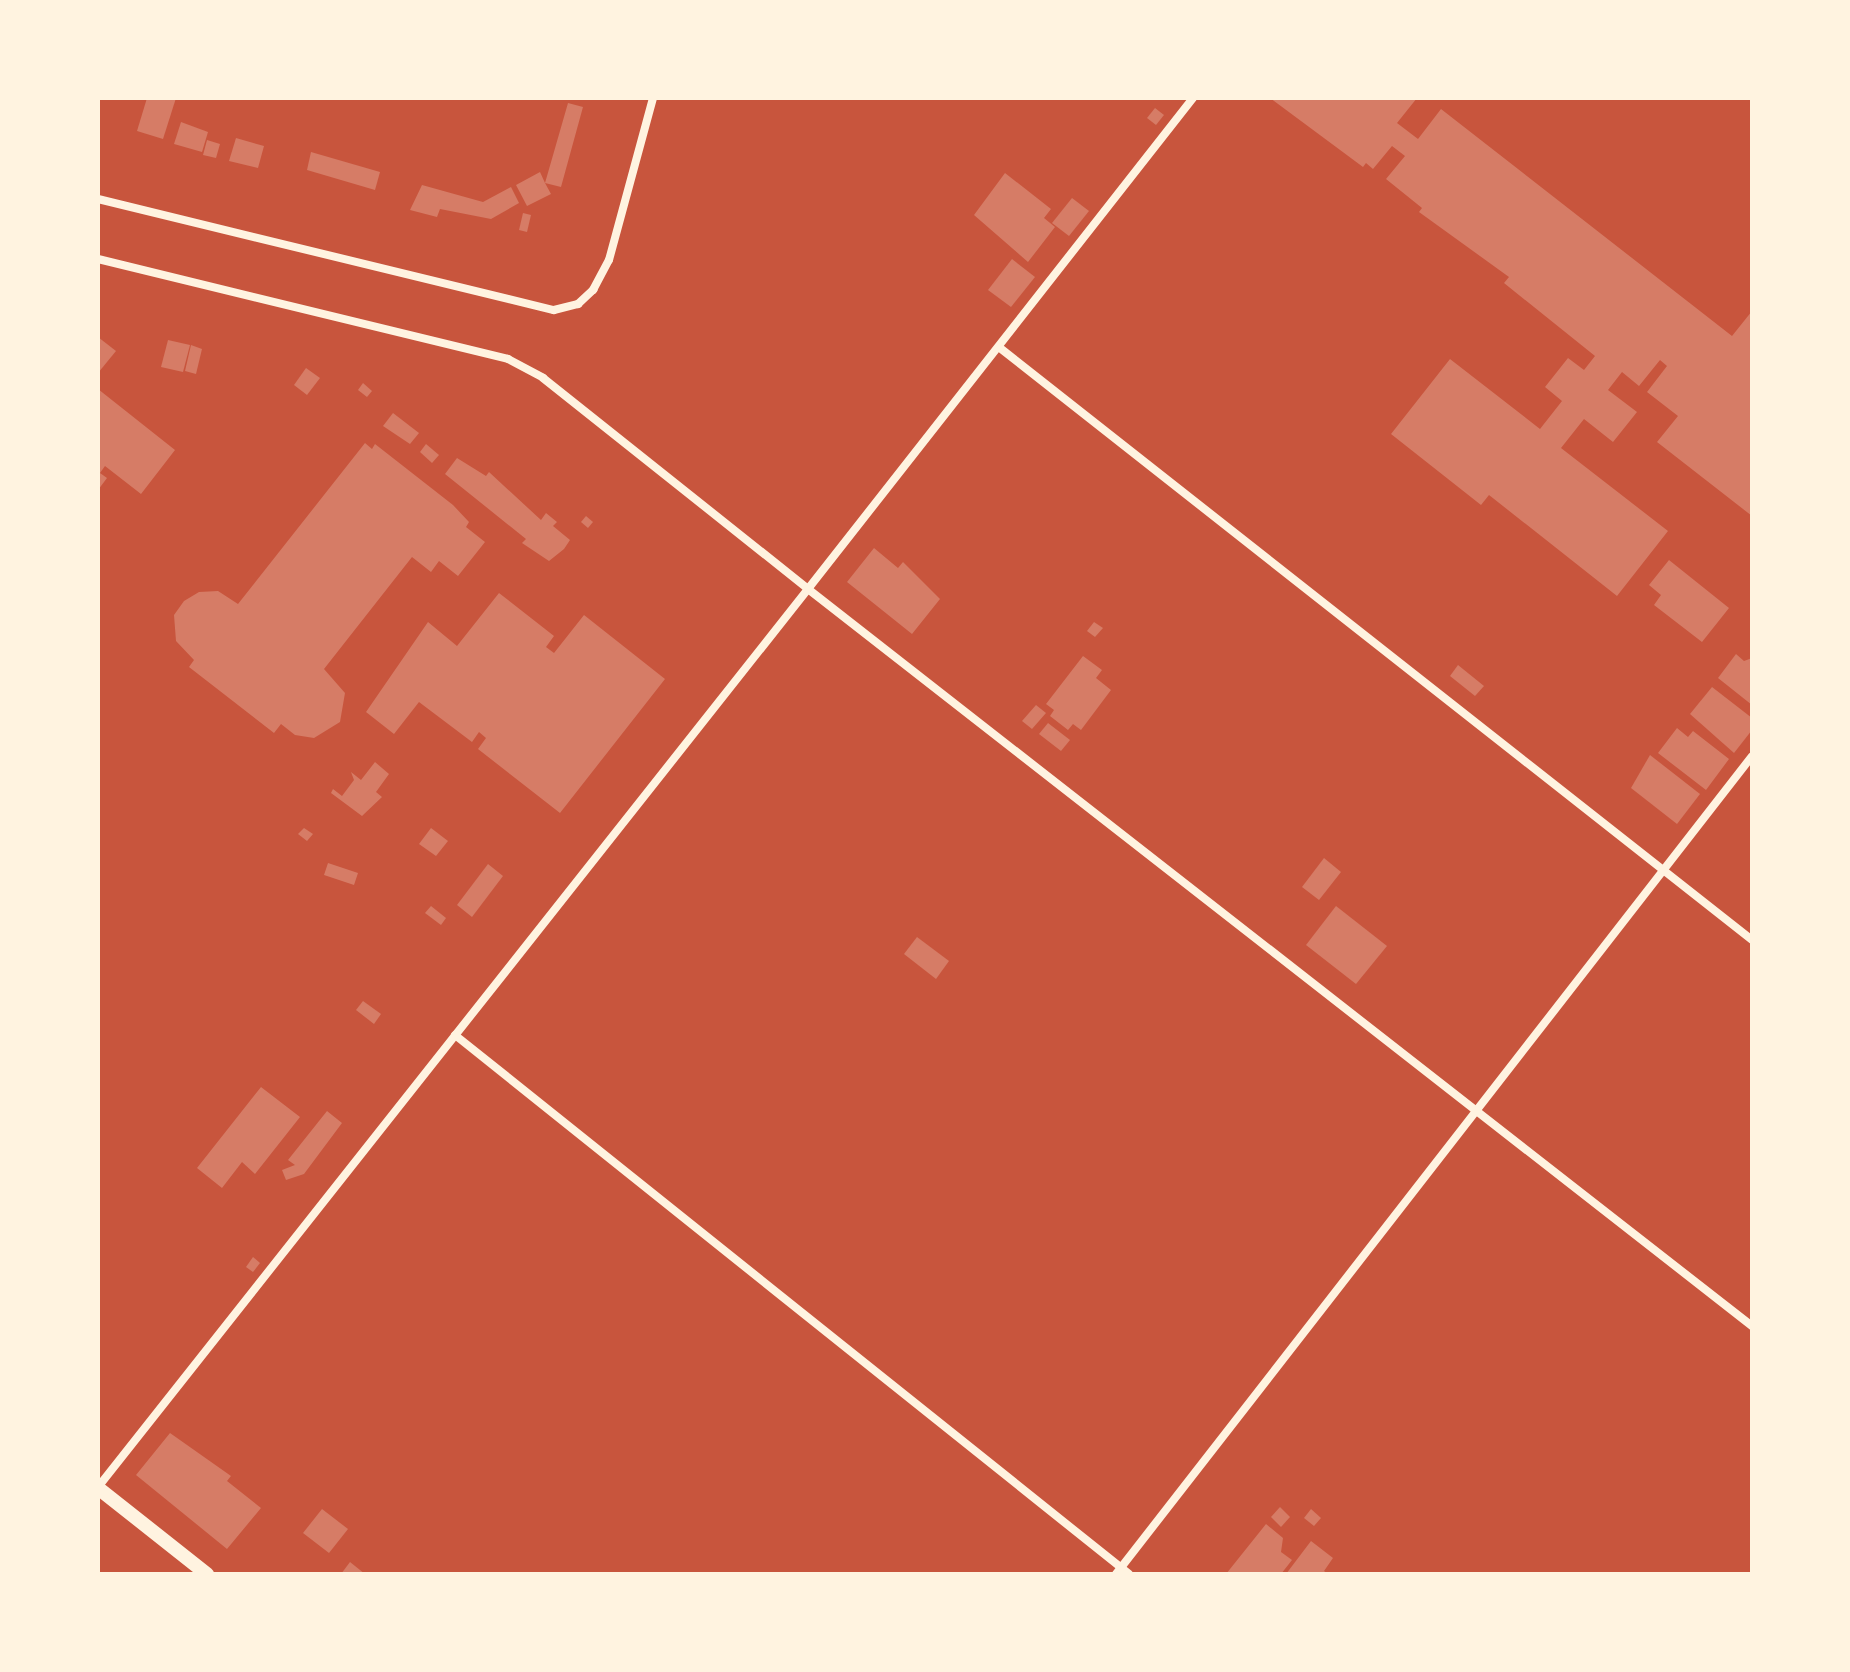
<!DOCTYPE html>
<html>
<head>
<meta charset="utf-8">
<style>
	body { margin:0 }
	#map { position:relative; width:1850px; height:1672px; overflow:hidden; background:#c8553d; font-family:"DM Sans",sans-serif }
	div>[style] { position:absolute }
	.building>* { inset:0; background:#d67c66 }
	.minor>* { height:8px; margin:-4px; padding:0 4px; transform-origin:4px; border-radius:4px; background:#fff3e0 }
	.tertiary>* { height:14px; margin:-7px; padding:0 7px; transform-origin:7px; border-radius:7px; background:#fff3e0 }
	span { translate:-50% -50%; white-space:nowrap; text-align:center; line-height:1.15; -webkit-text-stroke:8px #fff3e0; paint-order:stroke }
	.frame { position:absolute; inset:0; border:100px solid #fff3e0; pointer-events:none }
</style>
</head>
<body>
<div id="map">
	<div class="building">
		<div style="clip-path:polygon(147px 98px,176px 98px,163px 139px,137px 131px)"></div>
		<div style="clip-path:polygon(1270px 98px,1417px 98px,1397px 123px,1418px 139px,1441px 109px,1732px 336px,1752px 311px,1752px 516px,1657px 442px,1678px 416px,1647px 392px,1667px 366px,1660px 360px,1639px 386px,1622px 372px,1608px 390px,1637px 412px,1613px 442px,1584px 419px,1561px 448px,1668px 531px,1617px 596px,1489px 495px,1481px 505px,1391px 434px,1450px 359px,1540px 429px,1562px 401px,1545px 387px,1568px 358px,1584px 370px,1595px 356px,1504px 283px,1509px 277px,1419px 212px,1422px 208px,1386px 179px,1405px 156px,1392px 146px,1373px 169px,1366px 163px,1363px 167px)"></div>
		<div style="clip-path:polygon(568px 103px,583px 107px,561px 187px,545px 183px,551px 194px,527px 206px,516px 185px,540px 172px,545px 183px)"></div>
		<div style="clip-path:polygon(1155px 108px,1164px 115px,1156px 125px,1147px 118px)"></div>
		<div style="clip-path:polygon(181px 122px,208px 132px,202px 152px,174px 144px)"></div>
		<div style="clip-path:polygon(236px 138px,264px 146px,258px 168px,229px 161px)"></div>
		<div style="clip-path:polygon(207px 140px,220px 144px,216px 158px,203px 155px)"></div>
		<div style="clip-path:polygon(311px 152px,380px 172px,375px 190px,307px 170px)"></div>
		<div style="clip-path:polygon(1005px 173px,1051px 209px,1044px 218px,1055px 227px,1028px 262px,974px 215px)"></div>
		<div style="clip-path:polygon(422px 185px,483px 202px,511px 187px,519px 203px,491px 219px,440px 209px,437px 217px,410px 210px)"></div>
		<div style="clip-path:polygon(1072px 198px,1089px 211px,1069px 236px,1052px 223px)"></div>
		<div style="clip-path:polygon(523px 213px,531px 215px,527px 232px,519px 230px)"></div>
		<div style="clip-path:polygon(1012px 259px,1035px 277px,1011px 307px,988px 290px)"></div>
		<div style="clip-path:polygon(98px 337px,116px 351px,98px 373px)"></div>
		<div style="clip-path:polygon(168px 340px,190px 345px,183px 372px,161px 367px)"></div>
		<div style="clip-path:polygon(191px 345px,202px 349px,196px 374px,185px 371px)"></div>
		<div style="clip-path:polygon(306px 368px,320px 378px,307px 395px,294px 385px)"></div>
		<div style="clip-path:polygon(363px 383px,372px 391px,367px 397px,358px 390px)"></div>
		<div style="clip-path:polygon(98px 389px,175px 450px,141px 494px,105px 466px,100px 473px,107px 478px,98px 490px)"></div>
		<div style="clip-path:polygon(393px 413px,419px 433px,410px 444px,383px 426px)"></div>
		<div style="clip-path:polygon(365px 443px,372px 449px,375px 444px,453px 505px,469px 522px,466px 527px,485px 542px,458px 576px,439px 561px,431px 572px,412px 557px,324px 669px,345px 693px,340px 722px,314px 738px,295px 735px,281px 724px,274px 733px,189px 667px,194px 660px,176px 641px,174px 615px,184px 601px,199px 592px,218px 591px,238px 604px)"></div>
		<div style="clip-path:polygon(426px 444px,439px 455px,432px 463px,420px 452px)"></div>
		<div style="clip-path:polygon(457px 458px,486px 476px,489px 472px,541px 520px,546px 513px,557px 522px,553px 526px,570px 540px,564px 549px,549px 561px,522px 543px,526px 539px,445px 474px)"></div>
		<div style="clip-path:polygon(586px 516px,593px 522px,588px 528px,581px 522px)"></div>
		<div style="clip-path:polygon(874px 548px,898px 568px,903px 562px,940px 599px,912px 634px,847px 582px)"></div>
		<div style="clip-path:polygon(1669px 560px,1729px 608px,1702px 642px,1654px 605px,1661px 595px,1649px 585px)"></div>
		<div style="clip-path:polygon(499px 593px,554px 636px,546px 647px,554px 653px,584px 615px,665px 679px,560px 813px,478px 749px,486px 738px,479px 732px,472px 742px,419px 702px,394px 734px,366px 712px,428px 622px,457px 646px)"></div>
		<div style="clip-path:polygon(1094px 622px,1103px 628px,1095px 637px,1087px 631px)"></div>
		<div style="clip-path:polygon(1736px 654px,1744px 661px,1752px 658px,1752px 705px,1718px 678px)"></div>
		<div style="clip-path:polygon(1083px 656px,1102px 670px,1096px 678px,1111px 690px,1081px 730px,1073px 724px,1068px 730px,1050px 716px,1054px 710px,1046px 704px)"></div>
		<div style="clip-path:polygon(1458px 665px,1484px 686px,1475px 696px,1450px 676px)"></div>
		<div style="clip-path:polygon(1712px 687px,1752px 718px,1752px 730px,1734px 753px,1690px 714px)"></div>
		<div style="clip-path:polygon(1036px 705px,1046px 713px,1032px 729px,1022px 721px)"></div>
		<div style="clip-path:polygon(1048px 723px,1070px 740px,1061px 751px,1039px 734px)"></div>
		<div style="clip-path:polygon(1677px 728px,1688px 737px,1693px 731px,1729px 759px,1706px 790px,1658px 753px)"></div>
		<div style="clip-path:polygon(1650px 755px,1700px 794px,1677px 824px,1631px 788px)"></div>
		<div style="clip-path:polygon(375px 762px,389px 774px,376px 792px,382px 797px,362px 816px,331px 793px,333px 789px,342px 796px,354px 780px,351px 772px,361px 780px)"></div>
		<div style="clip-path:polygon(304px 828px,313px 834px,307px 841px,298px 834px)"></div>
		<div style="clip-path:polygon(431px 828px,448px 841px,436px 856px,419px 844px)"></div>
		<div style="clip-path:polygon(1324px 858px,1341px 872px,1319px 900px,1302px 887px)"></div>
		<div style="clip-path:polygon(328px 863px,358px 873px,354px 885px,324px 875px)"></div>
		<div style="clip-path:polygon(488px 864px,503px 876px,472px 917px,457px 905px)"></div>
		<div style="clip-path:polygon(431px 906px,446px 918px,441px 925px,425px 913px)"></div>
		<div style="clip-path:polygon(1336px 906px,1387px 946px,1356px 984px,1306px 945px)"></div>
		<div style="clip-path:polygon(917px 937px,949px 961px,936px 979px,904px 954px)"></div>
		<div style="clip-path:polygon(363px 1001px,381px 1014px,374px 1024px,356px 1010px)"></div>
		<div style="clip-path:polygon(261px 1087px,300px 1117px,255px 1174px,242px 1162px,222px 1188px,197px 1168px)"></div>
		<div style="clip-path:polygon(327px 1111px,342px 1123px,304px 1174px,286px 1180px,282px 1170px,295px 1165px,288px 1160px)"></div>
		<div style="clip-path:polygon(253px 1257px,260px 1263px,253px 1272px,246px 1267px)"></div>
		<div style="clip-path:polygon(170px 1433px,231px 1476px,227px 1481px,261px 1508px,227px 1549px,136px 1475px)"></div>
		<div style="clip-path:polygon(1280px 1507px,1290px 1517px,1281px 1527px,1271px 1517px)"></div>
		<div style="clip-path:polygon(322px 1509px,348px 1529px,329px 1553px,303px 1533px)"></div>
		<div style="clip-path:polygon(1311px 1509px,1321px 1518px,1314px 1526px,1304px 1518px)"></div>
		<div style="clip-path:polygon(1266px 1524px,1283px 1538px,1281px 1552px,1292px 1560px,1281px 1574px,1226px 1574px)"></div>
		<div style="clip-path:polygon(1311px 1541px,1333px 1558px,1324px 1571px,1328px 1574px,1286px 1574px)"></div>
		<div style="clip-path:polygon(350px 1562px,365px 1574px,341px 1574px)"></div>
	</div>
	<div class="minor">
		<div style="left:1193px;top:98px;width:624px;rotate:128.1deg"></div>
		<div style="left:808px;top:589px;width:1198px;rotate:37.98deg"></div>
		<div style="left:98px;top:199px;width:469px;rotate:13.7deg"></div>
		<div style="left:554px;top:310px;width:25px;rotate:-14deg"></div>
		<div style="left:578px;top:304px;width:21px;rotate:-43deg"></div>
		<div style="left:593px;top:290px;width:34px;rotate:-62deg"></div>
		<div style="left:609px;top:260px;width:168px;rotate:-74.8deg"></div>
		<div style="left:98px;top:259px;width:422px;rotate:13.7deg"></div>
		<div style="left:508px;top:359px;width:40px;rotate:28deg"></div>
		<div style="left:543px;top:378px;width:339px;rotate:38.5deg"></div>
		<div style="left:808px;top:589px;width:1145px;rotate:128.33deg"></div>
		<div style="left:1000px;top:348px;width:957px;rotate:38.21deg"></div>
		<div style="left:455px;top:1035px;width:863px;rotate:38.65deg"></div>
		<div style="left:1116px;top:1574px;width:1036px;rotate:-52.13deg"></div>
	</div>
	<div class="tertiary">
		<div style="left:98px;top:1488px;width:139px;rotate:38.3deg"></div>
	</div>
	<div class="frame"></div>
</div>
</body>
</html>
